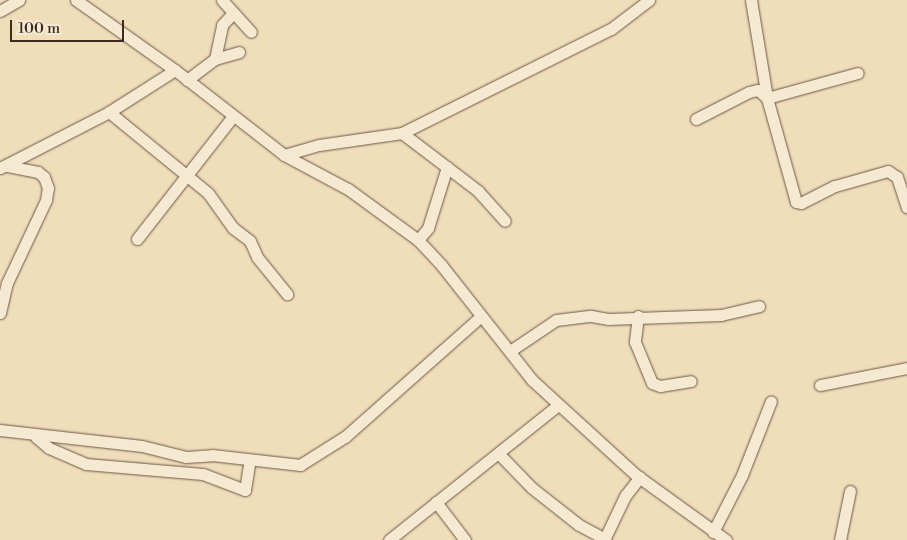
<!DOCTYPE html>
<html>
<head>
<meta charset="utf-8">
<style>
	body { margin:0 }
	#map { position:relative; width:907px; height:540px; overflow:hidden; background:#f0ddba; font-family:"Libre Bodoni",serif }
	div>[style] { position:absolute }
	.roads { filter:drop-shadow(0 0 1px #6c5746) drop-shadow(0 0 1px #6c5746) }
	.minor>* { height:11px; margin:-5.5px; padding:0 5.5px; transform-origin:5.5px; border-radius:5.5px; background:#f5e9d2 }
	span { translate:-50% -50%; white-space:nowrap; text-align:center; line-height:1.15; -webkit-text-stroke:5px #f5e9d2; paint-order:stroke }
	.scale { position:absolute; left:10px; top:20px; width:114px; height:22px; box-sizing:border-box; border:2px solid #402a20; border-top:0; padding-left:6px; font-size:15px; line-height:18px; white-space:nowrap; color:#402a20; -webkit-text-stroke:4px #f5e9d2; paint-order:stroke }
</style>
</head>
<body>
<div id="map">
	<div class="roads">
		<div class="minor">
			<div style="left:76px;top:0;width:121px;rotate:35.3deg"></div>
			<div style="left:175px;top:70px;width:138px;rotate:37.9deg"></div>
			<div style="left:284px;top:155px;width:72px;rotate:28deg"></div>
			<div style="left:348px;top:189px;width:87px;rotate:36.1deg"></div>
			<div style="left:418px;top:240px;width:35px;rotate:47deg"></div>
			<div style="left:442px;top:266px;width:145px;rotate:51.7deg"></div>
			<div style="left:532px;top:380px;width:141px;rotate:42.4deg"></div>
			<div style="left:636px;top:475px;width:111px;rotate:35.8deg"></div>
			<div style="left:222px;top:0;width:43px;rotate:47.8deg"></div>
			<div style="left:751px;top:0;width:99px;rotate:80.7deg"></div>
			<div style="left:767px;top:98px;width:108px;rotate:74.4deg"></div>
			<div style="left:796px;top:202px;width:5px;rotate:11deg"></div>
			<div style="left:801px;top:203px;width:38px;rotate:-27deg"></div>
			<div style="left:835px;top:186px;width:55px;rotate:-15.8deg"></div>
			<div style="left:888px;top:171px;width:11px;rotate:34deg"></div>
			<div style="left:897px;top:177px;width:32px;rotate:72deg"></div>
			<div style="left:0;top:11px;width:22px;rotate:-30deg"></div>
			<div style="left:215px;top:59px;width:25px;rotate:-16deg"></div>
			<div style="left:187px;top:80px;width:35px;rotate:-37deg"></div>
			<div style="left:215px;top:59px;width:35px;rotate:-78deg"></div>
			<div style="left:222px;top:25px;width:16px;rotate:-47deg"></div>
			<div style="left:109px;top:112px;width:128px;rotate:39.3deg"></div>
			<div style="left:208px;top:193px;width:43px;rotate:54.5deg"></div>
			<div style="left:233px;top:228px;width:21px;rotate:37deg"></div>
			<div style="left:250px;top:241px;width:17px;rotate:66deg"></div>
			<div style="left:257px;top:257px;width:48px;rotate:51deg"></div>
			<div style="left:696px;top:119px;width:59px;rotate:-27deg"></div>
			<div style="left:749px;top:92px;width:9px;rotate:-13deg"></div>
			<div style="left:758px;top:90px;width:12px;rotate:42deg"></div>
			<div style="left:767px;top:98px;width:94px;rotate:-15.4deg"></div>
			<div style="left:402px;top:133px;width:96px;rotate:37.3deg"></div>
			<div style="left:478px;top:191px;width:40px;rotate:48deg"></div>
			<div style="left:284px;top:155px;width:36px;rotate:-16deg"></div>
			<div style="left:319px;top:145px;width:84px;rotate:-8.2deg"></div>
			<div style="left:402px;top:133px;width:233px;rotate:-26.5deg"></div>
			<div style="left:611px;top:29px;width:48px;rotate:-37.3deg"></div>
			<div style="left:0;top:168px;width:123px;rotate:-27.2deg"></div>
			<div style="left:109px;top:112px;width:78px;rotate:-32.5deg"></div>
			<div style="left:137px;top:239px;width:156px;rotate:-52deg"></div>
			<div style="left:418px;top:240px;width:16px;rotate:-50deg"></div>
			<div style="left:428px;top:228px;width:64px;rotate:-72.7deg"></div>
			<div style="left:0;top:313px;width:31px;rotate:-77deg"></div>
			<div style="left:7px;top:283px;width:92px;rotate:-64.8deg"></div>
			<div style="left:46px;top:200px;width:12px;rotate:-81deg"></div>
			<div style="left:48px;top:188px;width:12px;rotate:-110deg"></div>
			<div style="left:44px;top:177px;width:8px;rotate:-140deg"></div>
			<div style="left:38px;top:172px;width:31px;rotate:-169deg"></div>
			<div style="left:638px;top:316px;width:26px;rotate:97deg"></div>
			<div style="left:635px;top:342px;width:44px;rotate:67.5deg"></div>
			<div style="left:652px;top:383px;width:9px;rotate:21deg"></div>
			<div style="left:660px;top:386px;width:31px;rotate:-9deg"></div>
			<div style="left:510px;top:351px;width:55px;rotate:-34deg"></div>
			<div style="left:556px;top:320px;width:35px;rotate:-7deg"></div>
			<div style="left:591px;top:316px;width:17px;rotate:10deg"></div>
			<div style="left:608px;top:319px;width:113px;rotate:-2deg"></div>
			<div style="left:721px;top:315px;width:39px;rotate:-13deg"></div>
			<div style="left:820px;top:385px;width:89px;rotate:-11.1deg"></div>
			<div style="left:0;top:430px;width:143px;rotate:6.4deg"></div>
			<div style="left:142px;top:446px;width:45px;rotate:14deg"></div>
			<div style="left:186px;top:457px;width:26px;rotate:-4deg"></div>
			<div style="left:212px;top:455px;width:89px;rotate:6.5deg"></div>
			<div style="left:300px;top:465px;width:54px;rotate:-32.2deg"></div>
			<div style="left:346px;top:436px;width:179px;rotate:-41.6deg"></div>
			<div style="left:36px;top:437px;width:17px;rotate:40deg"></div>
			<div style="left:49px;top:448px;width:40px;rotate:23.4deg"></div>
			<div style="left:86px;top:464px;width:117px;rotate:4.9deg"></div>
			<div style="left:203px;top:474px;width:45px;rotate:20.9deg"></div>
			<div style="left:245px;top:490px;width:30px;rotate:-81deg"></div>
			<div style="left:499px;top:454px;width:47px;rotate:45.9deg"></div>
			<div style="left:532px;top:488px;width:60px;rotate:38.2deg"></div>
			<div style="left:579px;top:525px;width:30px;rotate:28deg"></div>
			<div style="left:436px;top:502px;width:48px;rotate:52.7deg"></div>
			<div style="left:713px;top:532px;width:64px;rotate:-63deg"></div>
			<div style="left:742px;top:475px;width:79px;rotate:-68.6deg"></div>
			<div style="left:389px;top:540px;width:216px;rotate:-38.6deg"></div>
			<div style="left:604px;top:540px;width:49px;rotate:-64.5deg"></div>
			<div style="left:625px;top:496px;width:24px;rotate:-52deg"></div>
			<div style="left:840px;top:540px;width:50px;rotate:-78.5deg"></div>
		</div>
	</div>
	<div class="scale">100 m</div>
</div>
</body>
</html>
